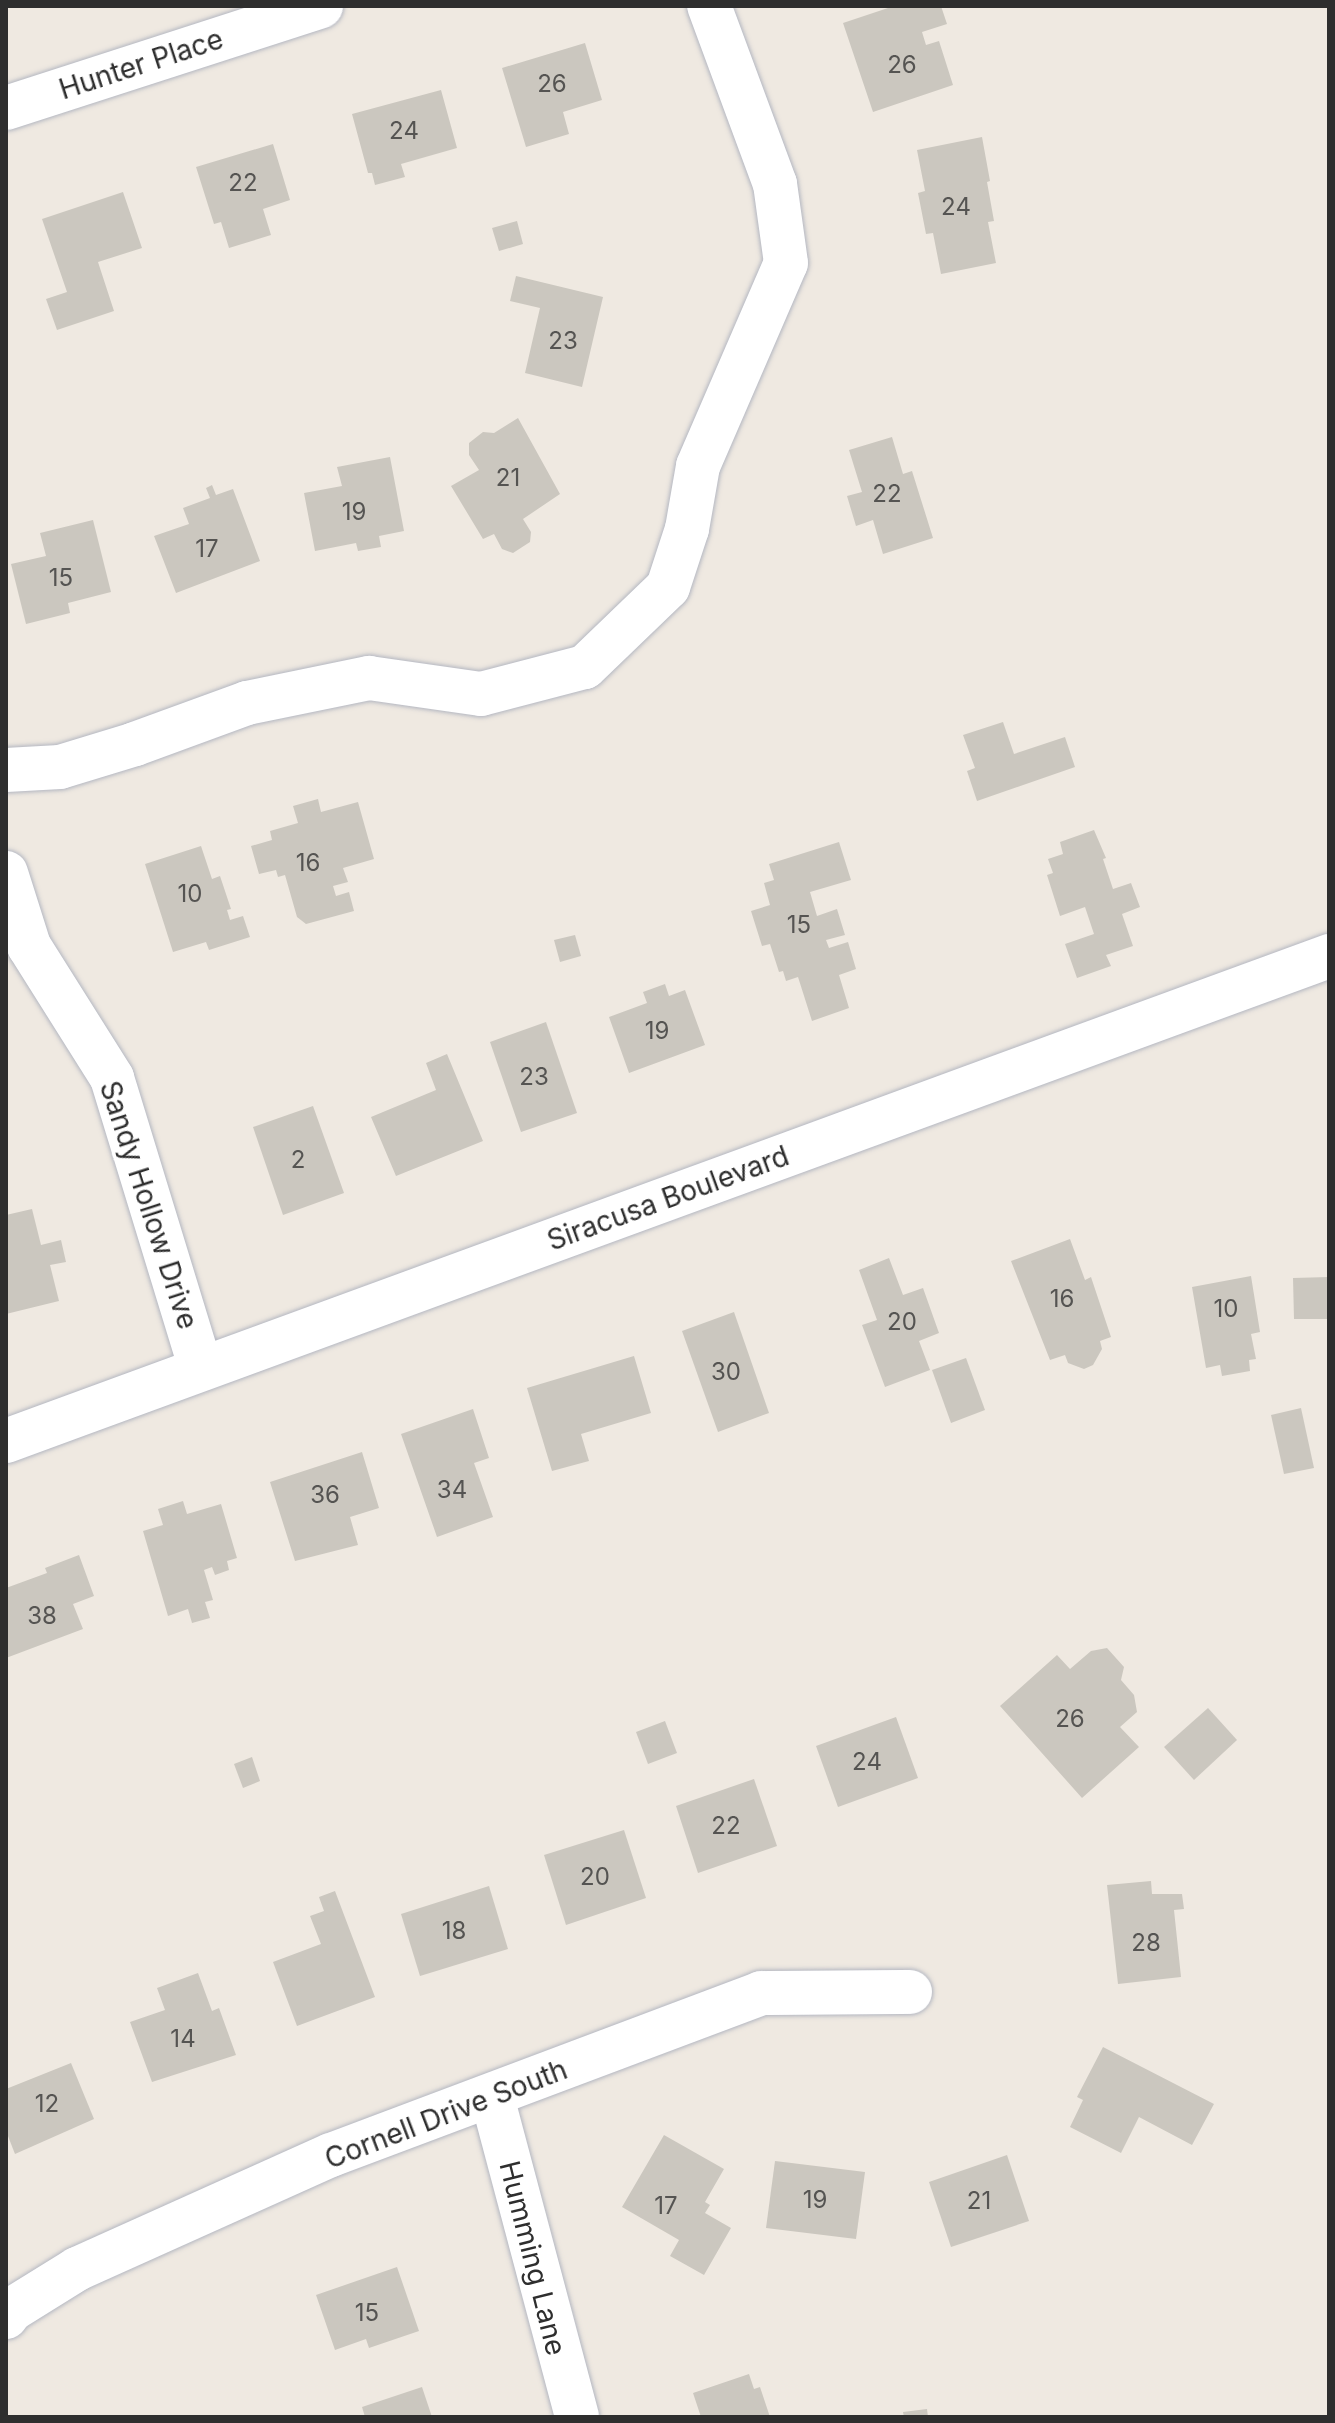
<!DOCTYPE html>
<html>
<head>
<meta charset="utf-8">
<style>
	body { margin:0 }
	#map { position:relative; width:1335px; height:2423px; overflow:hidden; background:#efe9e1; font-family:Inter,sans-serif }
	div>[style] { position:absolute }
	.building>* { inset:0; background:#cbc7bf }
	.roads { filter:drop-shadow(0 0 2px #b4b7c1) drop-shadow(0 0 2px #b4b7c1) }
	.street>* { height:44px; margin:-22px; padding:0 22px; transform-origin:22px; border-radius:22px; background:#fff }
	span { translate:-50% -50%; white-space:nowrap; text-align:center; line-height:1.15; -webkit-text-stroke:7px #fff; paint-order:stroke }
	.number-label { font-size:24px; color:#555452 }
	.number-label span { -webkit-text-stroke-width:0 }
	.street-label { font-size:28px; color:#2e2e2e }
	.frame { position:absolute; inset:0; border:8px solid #2e2e2e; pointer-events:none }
</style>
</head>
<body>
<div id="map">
	<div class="building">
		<div style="clip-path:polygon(894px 6px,941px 6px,947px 24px,922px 32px,926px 45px,939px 41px,953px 85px,873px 112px,843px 23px)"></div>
		<div style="clip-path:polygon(585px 43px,602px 100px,563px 112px,569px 134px,526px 147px,502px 68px)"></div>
		<div style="clip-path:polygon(441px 90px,457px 148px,401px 164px,405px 177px,375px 185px,372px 173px,368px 173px,352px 114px)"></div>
		<div style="clip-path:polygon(982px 137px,990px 181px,987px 182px,994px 221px,988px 222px,996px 263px,941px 274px,933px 233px,926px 234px,918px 193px,925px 191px,917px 150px)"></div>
		<div style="clip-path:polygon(273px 144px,290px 200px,263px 209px,271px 235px,229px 248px,221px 222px,214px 224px,196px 167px)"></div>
		<div style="clip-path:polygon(123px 192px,142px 248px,98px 262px,114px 311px,57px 330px,46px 299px,67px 292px,42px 219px)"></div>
		<div style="clip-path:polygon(517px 221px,523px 244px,499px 251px,492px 228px)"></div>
		<div style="clip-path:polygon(516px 276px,603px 297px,582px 387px,525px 373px,540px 308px,510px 301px)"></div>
		<div style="clip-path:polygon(518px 418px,560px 494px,523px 519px,531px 532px,530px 542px,513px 553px,502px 549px,494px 534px,483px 539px,451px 486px,479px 470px,469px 455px,469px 443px,483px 432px,494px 433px)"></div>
		<div style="clip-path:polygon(892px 437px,903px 474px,912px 471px,933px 538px,883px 554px,873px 520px,856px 526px,847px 496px,862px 492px,849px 450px)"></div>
		<div style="clip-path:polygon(390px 457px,404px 531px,379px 536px,381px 547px,358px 551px,356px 543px,315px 551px,304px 493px,342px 486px,337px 467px)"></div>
		<div style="clip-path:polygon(212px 485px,216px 495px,233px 489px,260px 561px,176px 593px,154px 536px,189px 524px,183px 508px,210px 498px,206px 488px)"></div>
		<div style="clip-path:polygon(93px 520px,111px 592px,68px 603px,70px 613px,26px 624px,11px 564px,46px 556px,40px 533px)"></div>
		<div style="clip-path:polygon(1003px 722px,1014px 754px,1065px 737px,1075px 767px,977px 801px,967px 771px,975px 768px,963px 735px)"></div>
		<div style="clip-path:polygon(318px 799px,321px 812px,358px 802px,374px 859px,343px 868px,348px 882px,333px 886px,336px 896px,349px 892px,354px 911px,306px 924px,297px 917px,285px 875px,278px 877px,276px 870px,259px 874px,251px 846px,272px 840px,270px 831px,298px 823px,293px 806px)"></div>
		<div style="clip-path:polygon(1094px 830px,1106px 858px,1103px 859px,1113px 889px,1131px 883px,1140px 907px,1122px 914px,1133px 946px,1106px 955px,1111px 966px,1077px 978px,1065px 944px,1094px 934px,1085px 907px,1060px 916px,1047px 875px,1053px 873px,1048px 859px,1063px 854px,1060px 842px)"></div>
		<div style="clip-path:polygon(839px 842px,851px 880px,810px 892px,817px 916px,837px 909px,845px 935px,826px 940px,829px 948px,848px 942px,856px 969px,839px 975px,849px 1008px,812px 1021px,798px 977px,786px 981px,783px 971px,779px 972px,770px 944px,762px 946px,751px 911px,770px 905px,764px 883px,774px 880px,769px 864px)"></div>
		<div style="clip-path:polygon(201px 846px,212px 879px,220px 876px,231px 909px,227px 910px,230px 920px,243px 916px,250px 937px,209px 950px,206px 942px,173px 952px,145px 864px)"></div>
		<div style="clip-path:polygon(575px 935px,581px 956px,560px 962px,554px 940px)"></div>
		<div style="clip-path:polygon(665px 984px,669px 996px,685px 990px,705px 1045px,629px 1073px,609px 1017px,647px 1003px,643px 992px)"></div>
		<div style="clip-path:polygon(546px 1022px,577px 1113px,521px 1132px,490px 1042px)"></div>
		<div style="clip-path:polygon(447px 1054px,483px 1141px,396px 1176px,371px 1117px,436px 1090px,426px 1063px)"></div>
		<div style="clip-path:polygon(313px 1106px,344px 1193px,283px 1215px,253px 1127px)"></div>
		<div style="clip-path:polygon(32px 1209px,41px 1245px,61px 1240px,66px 1262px,50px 1265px,59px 1301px,6px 1314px,6px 1215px)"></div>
		<div style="clip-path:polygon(1070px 1239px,1085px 1280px,1091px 1277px,1111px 1337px,1100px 1341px,1102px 1349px,1093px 1365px,1084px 1369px,1068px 1363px,1065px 1355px,1050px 1360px,1011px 1261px)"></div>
		<div style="clip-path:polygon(889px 1258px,903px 1295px,923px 1288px,939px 1333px,919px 1341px,930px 1370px,885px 1387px,862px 1325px,877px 1320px,859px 1270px)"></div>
		<div style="clip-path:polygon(1251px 1276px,1260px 1332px,1251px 1334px,1256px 1359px,1249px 1360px,1250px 1371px,1222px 1376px,1220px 1365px,1206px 1368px,1192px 1287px)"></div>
		<div style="clip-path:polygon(1329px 1277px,1329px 1319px,1294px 1319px,1293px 1278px)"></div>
		<div style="clip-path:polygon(734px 1312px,769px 1413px,718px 1432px,682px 1331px)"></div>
		<div style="clip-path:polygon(634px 1356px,651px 1413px,581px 1434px,589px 1461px,552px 1471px,527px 1388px)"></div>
		<div style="clip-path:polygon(966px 1358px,985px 1410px,951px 1423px,932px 1370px)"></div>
		<div style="clip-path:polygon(1301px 1408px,1314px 1468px,1284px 1474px,1271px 1415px)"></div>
		<div style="clip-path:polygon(473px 1409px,489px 1458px,474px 1463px,493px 1517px,437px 1537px,401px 1434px)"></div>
		<div style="clip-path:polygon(362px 1452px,379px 1508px,350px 1517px,358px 1545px,295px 1561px,270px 1482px)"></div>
		<div style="clip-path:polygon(183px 1501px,187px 1514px,221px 1504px,237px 1558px,227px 1561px,229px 1570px,215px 1575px,212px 1567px,204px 1570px,213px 1600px,205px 1602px,210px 1618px,192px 1623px,188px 1609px,168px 1616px,143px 1531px,163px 1525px,158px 1509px)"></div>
		<div style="clip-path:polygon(79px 1555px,94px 1596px,73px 1604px,83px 1629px,6px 1658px,6px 1588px,47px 1573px,45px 1568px)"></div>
		<div style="clip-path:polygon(1107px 1648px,1124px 1667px,1121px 1680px,1134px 1695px,1137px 1712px,1120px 1727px,1139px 1747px,1082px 1798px,1000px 1706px,1057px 1655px,1070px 1669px,1091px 1651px)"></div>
		<div style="clip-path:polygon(1208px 1708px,1237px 1740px,1194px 1780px,1164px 1747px)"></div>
		<div style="clip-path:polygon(896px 1717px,918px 1778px,838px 1807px,816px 1746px)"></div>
		<div style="clip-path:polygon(665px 1721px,677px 1753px,648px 1764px,636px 1732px)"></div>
		<div style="clip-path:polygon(252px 1757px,260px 1781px,243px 1788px,234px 1764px)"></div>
		<div style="clip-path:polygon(754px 1779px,777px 1846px,698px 1873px,676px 1806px)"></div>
		<div style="clip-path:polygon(624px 1830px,646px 1898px,566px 1925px,544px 1855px)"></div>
		<div style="clip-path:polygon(1151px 1881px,1152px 1894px,1182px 1894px,1184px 1909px,1174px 1910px,1181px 1977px,1118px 1984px,1107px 1885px)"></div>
		<div style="clip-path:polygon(489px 1886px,508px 1949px,420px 1976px,401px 1914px)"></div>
		<div style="clip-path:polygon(335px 1891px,375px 1997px,297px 2026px,273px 1962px,321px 1944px,310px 1916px,324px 1911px,319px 1897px)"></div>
		<div style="clip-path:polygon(198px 1973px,212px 2011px,219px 2008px,236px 2055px,152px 2082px,130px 2022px,165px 2010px,157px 1988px)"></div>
		<div style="clip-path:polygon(1103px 2047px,1214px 2104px,1192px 2145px,1139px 2117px,1121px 2153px,1070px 2127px,1083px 2100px,1077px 2097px)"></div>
		<div style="clip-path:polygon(71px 2063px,94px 2119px,15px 2154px,6px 2131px,6px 2089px)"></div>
		<div style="clip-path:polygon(664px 2135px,724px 2169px,705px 2202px,710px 2205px,705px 2213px,731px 2228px,704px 2275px,670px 2256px,679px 2240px,622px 2207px)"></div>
		<div style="clip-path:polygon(1007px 2155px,1029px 2221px,951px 2247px,929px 2182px)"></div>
		<div style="clip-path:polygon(775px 2161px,865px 2172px,856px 2239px,766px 2228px)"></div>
		<div style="clip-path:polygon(397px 2267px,419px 2331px,369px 2348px,366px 2339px,335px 2350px,316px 2295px)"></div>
		<div style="clip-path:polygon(749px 2374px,754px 2389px,760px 2387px,770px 2417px,701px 2417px,693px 2393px)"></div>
		<div style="clip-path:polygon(422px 2387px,432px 2417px,365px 2417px,362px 2407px)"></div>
		<div style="clip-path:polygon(927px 2409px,928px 2417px,904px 2417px,903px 2412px)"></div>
	</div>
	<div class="roads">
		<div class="street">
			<div style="left:6px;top:108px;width:331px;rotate:-17.9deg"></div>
			<div style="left:6px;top:770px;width:54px;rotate:-3.2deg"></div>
			<div style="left:60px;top:767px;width:78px;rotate:-17deg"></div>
			<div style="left:135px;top:744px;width:119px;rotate:-20.1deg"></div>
			<div style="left:247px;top:703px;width:125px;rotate:-11.6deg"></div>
			<div style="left:369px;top:678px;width:113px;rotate:8.1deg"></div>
			<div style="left:481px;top:694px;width:107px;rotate:-14.6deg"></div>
			<div style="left:585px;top:667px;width:115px;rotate:-43.9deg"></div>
			<div style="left:668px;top:587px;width:61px;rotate:-71.9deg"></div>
			<div style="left:687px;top:529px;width:64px;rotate:-80.1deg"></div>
			<div style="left:698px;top:466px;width:221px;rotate:-66.6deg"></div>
			<div style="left:786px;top:263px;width:80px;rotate:-97.9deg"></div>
			<div style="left:775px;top:184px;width:190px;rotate:-110.3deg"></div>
			<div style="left:6px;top:873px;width:77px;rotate:72.5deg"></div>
			<div style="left:29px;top:946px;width:156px;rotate:57.8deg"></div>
			<div style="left:112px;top:1078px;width:304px;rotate:73deg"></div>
			<div style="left:6px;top:1441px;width:1409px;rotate:-20.13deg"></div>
			<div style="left:492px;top:2097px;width:331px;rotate:75.1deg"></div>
			<div style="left:6px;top:2317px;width:9px;rotate:-54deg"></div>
			<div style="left:11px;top:2310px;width:78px;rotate:-31.8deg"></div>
			<div style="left:77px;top:2269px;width:278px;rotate:-24.2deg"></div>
			<div style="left:331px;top:2155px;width:460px;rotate:-20.6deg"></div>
			<div style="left:761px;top:1993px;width:149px;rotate:-0.4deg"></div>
		</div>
	</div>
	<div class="number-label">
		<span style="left:902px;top:65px">26</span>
		<span style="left:552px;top:84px">26</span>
		<span style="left:404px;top:131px">24</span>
		<span style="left:243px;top:183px">22</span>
		<span style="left:956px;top:207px">24</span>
		<span style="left:563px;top:341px">23</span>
		<span style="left:508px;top:478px">21</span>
		<span style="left:887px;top:494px">22</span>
		<span style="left:354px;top:512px">19</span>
		<span style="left:207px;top:549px">17</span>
		<span style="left:61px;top:578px">15</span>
		<span style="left:308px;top:863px">16</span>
		<span style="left:190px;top:894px">10</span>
		<span style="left:799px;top:925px">15</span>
		<span style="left:657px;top:1031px">19</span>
		<span style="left:534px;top:1077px">23</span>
		<span style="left:298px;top:1160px">2</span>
		<span style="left:1062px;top:1299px">16</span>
		<span style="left:1226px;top:1309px">10</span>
		<span style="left:902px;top:1322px">20</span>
		<span style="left:726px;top:1372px">30</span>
		<span style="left:452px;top:1490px">34</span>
		<span style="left:325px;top:1495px">36</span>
		<span style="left:42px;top:1616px">38</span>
		<span style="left:1070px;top:1719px">26</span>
		<span style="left:867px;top:1762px">24</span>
		<span style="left:726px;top:1826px">22</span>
		<span style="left:595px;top:1877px">20</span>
		<span style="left:454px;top:1931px">18</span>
		<span style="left:1146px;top:1943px">28</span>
		<span style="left:183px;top:2039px">14</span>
		<span style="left:47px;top:2104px">12</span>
		<span style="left:815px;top:2200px">19</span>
		<span style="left:979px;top:2201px">21</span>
		<span style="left:666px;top:2206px">17</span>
		<span style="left:367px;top:2313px">15</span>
	</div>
	<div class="street-label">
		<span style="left:141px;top:64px;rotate:-18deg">Hunter Place</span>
		<span style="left:668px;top:1198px;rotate:-20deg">Siracusa Boulevard</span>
		<span style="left:149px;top:1205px;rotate:72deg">Sandy Hollow Drive</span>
		<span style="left:446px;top:2114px;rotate:-21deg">Cornell Drive South</span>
		<span style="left:533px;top:2258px;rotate:76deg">Humming Lane</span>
	</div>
	<div class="frame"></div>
</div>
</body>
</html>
